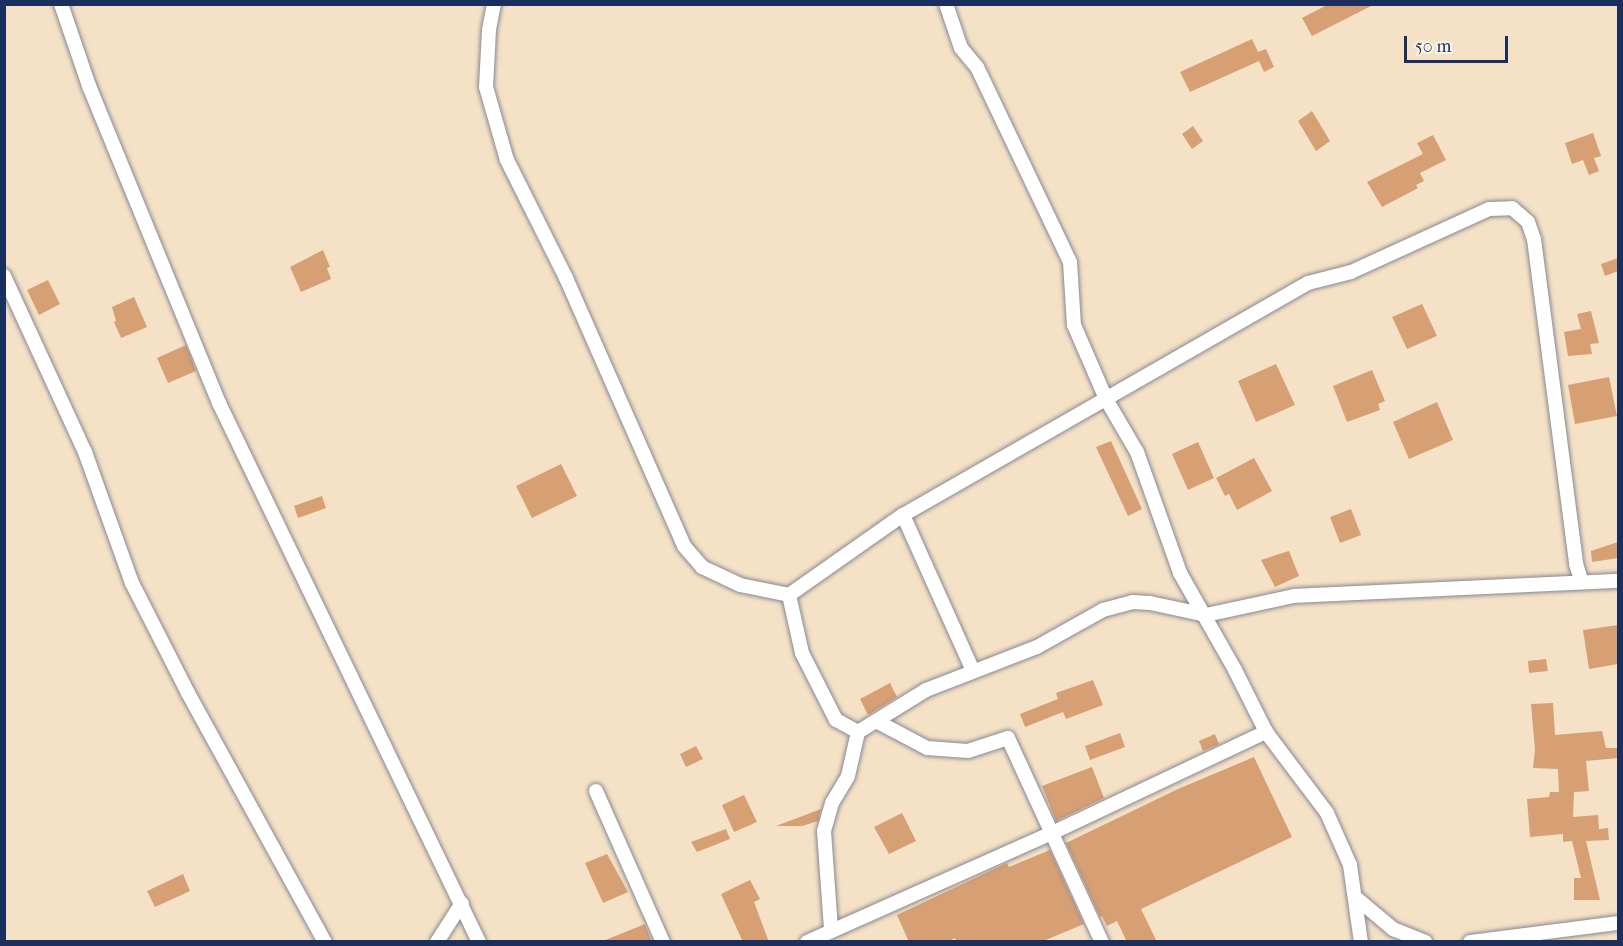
<!DOCTYPE html>
<html>
<head>
<meta charset="utf-8">
<style>
	body { margin:0 }
	#map { position:relative; width:1623px; height:946px; overflow:hidden; background:#f5e2c6; font-family:"IM FELL French Canon",serif }
	div>[style] { position:absolute }
	.building>* { inset:0; background:#d79f74 }
	.roads { filter:drop-shadow(0 0 2px #888892) drop-shadow(0 0 2px #888892) }
	.minor>* { height:14px; margin:-7px; padding:0 7px; transform-origin:7px; border-radius:7px; background:#fff }
	span { translate:-50% -50%; white-space:nowrap; text-align:center; line-height:1.15; -webkit-text-stroke:4.5px #fcf5e5; paint-order:stroke }
	.frame { position:absolute; inset:0; border:6px solid #1b2f5e; pointer-events:none }
	.scale { position:absolute; left:1404px; top:36px; width:104px; height:27px; box-sizing:border-box; border:3px solid #1b2f5e; border-top:0; padding-left:8px; font-size:18px; line-height:21px; white-space:nowrap; color:#1b2f5e; -webkit-text-stroke:4px #fcf5e5; paint-order:stroke }
</style>
</head>
<body>
<div id="map">
	<div class="building">
		<div style="clip-path:polygon(1329px 4px,1375px 4px,1312px 36px,1302px 18px)"></div>
		<div style="clip-path:polygon(1252px 39px,1258px 52px,1266px 49px,1274px 67px,1264px 72px,1259px 61px,1190px 92px,1180px 72px)"></div>
		<div style="clip-path:polygon(1312px 111px,1330px 141px,1316px 151px,1298px 121px)"></div>
		<div style="clip-path:polygon(1193px 126px,1203px 141px,1192px 149px,1182px 134px)"></div>
		<div style="clip-path:polygon(1593px 133px,1601px 156px,1594px 158px,1599px 171px,1589px 175px,1583px 160px,1572px 164px,1565px 143px)"></div>
		<div style="clip-path:polygon(1433px 135px,1446px 160px,1420px 173px,1424px 181px,1416px 185px,1418px 188px,1382px 207px,1367px 182px,1423px 154px,1417px 143px)"></div>
		<div style="clip-path:polygon(323px 250px,330px 267px,327px 268px,331px 279px,301px 292px,290px 267px)"></div>
		<div style="clip-path:polygon(1618px 258px,1618px 271px,1605px 276px,1601px 264px)"></div>
		<div style="clip-path:polygon(48px 280px,60px 304px,39px 315px,27px 290px)"></div>
		<div style="clip-path:polygon(134px 297px,147px 327px,121px 338px,114px 322px,116px 321px,112px 307px)"></div>
		<div style="clip-path:polygon(1422px 304px,1437px 336px,1407px 349px,1392px 317px)"></div>
		<div style="clip-path:polygon(1591px 311px,1599px 343px,1590px 344px,1592px 354px,1568px 356px,1564px 332px,1581px 329px,1577px 314px)"></div>
		<div style="clip-path:polygon(186px 345px,196px 371px,168px 383px,157px 358px)"></div>
		<div style="clip-path:polygon(1276px 364px,1295px 405px,1256px 422px,1238px 381px)"></div>
		<div style="clip-path:polygon(1372px 370px,1385px 401px,1378px 404px,1380px 410px,1347px 422px,1333px 386px)"></div>
		<div style="clip-path:polygon(1609px 377px,1617px 416px,1575px 424px,1568px 385px)"></div>
		<div style="clip-path:polygon(1437px 402px,1453px 440px,1409px 459px,1393px 422px)"></div>
		<div style="clip-path:polygon(1111px 441px,1142px 509px,1128px 516px,1096px 447px)"></div>
		<div style="clip-path:polygon(1198px 442px,1214px 478px,1188px 490px,1172px 454px)"></div>
		<div style="clip-path:polygon(1254px 458px,1272px 491px,1237px 510px,1229px 494px,1225px 496px,1216px 478px)"></div>
		<div style="clip-path:polygon(561px 464px,577px 496px,532px 518px,516px 486px)"></div>
		<div style="clip-path:polygon(322px 496px,326px 508px,298px 518px,294px 506px)"></div>
		<div style="clip-path:polygon(1351px 509px,1361px 535px,1340px 543px,1330px 517px)"></div>
		<div style="clip-path:polygon(1618px 542px,1618px 558px,1592px 562px,1591px 551px)"></div>
		<div style="clip-path:polygon(1289px 551px,1299px 576px,1275px 587px,1261px 560px)"></div>
		<div style="clip-path:polygon(1618px 625px,1618px 664px,1589px 669px,1583px 630px)"></div>
		<div style="clip-path:polygon(1546px 659px,1548px 671px,1529px 673px,1528px 661px)"></div>
		<div style="clip-path:polygon(1093px 680px,1103px 705px,1066px 719px,1063px 712px,1025px 727px,1020px 714px,1058px 699px,1056px 693px)"></div>
		<div style="clip-path:polygon(890px 683px,897px 697px,868px 715px,860px 699px)"></div>
		<div style="clip-path:polygon(1553px 703px,1555px 735px,1602px 731px,1606px 748px,1618px 748px,1618px 758px,1586px 761px,1589px 791px,1574px 792px,1573px 817px,1598px 815px,1599px 829px,1608px 828px,1609px 840px,1586px 841px,1600px 900px,1574px 900px,1574px 878px,1581px 878px,1572px 841px,1563px 842px,1563px 834px,1530px 837px,1527px 799px,1549px 797px,1550px 792px,1559px 792px,1558px 769px,1533px 768px,1535px 750px,1531px 704px)"></div>
		<div style="clip-path:polygon(1120px 733px,1125px 747px,1090px 760px,1085px 746px)"></div>
		<div style="clip-path:polygon(1215px 734px,1219px 744px,1203px 751px,1199px 741px)"></div>
		<div style="clip-path:polygon(696px 746px,703px 759px,686px 767px,680px 754px)"></div>
		<div style="clip-path:polygon(1254px 757px,1292px 837px,1141px 909px,1157px 942px,1127px 942px,1117px 921px,1107px 926px,1102px 916px,1100px 917px,1066px 843px,1178px 789px)"></div>
		<div style="clip-path:polygon(1092px 767px,1104px 798px,1056px 821px,1042px 786px)"></div>
		<div style="clip-path:polygon(744px 795px,757px 822px,734px 832px,722px 805px)"></div>
		<div style="clip-path:polygon(821px 809px,818px 821px,802px 826px,776px 826px)"></div>
		<div style="clip-path:polygon(902px 813px,916px 841px,889px 854px,874px 827px)"></div>
		<div style="clip-path:polygon(726px 829px,730px 839px,697px 852px,691px 842px)"></div>
		<div style="clip-path:polygon(1050px 850px,1084px 924px,1041px 942px,957px 942px,955px 938px,947px 942px,909px 942px,897px 915px,1007px 863px,1009px 867px)"></div>
		<div style="clip-path:polygon(607px 854px,628px 892px,603px 903px,585px 863px)"></div>
		<div style="clip-path:polygon(183px 874px,190px 891px,155px 907px,147px 891px)"></div>
		<div style="clip-path:polygon(750px 880px,760px 899px,754px 902px,769px 942px,743px 942px,721px 894px)"></div>
		<div style="clip-path:polygon(645px 924px,652px 942px,603px 942px,603px 941px)"></div>
	</div>
	<div class="roads">
		<div class="minor">
			<div style="left:61px;top:4px;width:87px;rotate:71.1deg"></div>
			<div style="left:89px;top:86px;width:343px;rotate:67.7deg"></div>
			<div style="left:219px;top:403px;width:598px;rotate:64.25deg"></div>
			<div style="left:494px;top:4px;width:26px;rotate:101deg"></div>
			<div style="left:489px;top:30px;width:57px;rotate:93deg"></div>
			<div style="left:486px;top:87px;width:76px;rotate:74deg"></div>
			<div style="left:507px;top:160px;width:132px;rotate:63.4deg"></div>
			<div style="left:566px;top:278px;width:293px;rotate:66.2deg"></div>
			<div style="left:684px;top:546px;width:28px;rotate:49deg"></div>
			<div style="left:702px;top:567px;width:42px;rotate:25.3deg"></div>
			<div style="left:740px;top:585px;width:50px;rotate:11.5deg"></div>
			<div style="left:946px;top:4px;width:46px;rotate:71.2deg"></div>
			<div style="left:961px;top:48px;width:25px;rotate:50deg"></div>
			<div style="left:977px;top:67px;width:216px;rotate:64.5deg"></div>
			<div style="left:1070px;top:262px;width:63px;rotate:86.4deg"></div>
			<div style="left:1074px;top:325px;width:81px;rotate:66.6deg"></div>
			<div style="left:1106px;top:399px;width:61px;rotate:59.7deg"></div>
			<div style="left:1137px;top:452px;width:128px;rotate:70.4deg"></div>
			<div style="left:1180px;top:573px;width:112px;rotate:60.4deg"></div>
			<div style="left:1235px;top:670px;width:69px;rotate:63.4deg"></div>
			<div style="left:1266px;top:732px;width:101px;rotate:53deg"></div>
			<div style="left:1327px;top:813px;width:57px;rotate:66.1deg"></div>
			<div style="left:1350px;top:865px;width:78px;rotate:81.9deg"></div>
			<div style="left:4px;top:276px;width:194px;rotate:65.3deg"></div>
			<div style="left:85px;top:452px;width:139px;rotate:70.3deg"></div>
			<div style="left:132px;top:583px;width:123px;rotate:63deg"></div>
			<div style="left:188px;top:693px;width:284px;rotate:61.2deg"></div>
			<div style="left:903px;top:515px;width:171px;rotate:65.8deg"></div>
			<div style="left:876px;top:721px;width:58px;rotate:27.9deg"></div>
			<div style="left:927px;top:748px;width:41px;rotate:4.2deg"></div>
			<div style="left:968px;top:751px;width:42px;rotate:-18deg"></div>
			<div style="left:1008px;top:738px;width:225px;rotate:65.3deg"></div>
			<div style="left:858px;top:732px;width:25px;rotate:-151deg"></div>
			<div style="left:836px;top:720px;width:75px;rotate:-116.9deg"></div>
			<div style="left:802px;top:653px;width:59px;rotate:-102.6deg"></div>
			<div style="left:789px;top:595px;width:139px;rotate:-35.1deg"></div>
			<div style="left:903px;top:515px;width:467px;rotate:-29.8deg"></div>
			<div style="left:1308px;top:283px;width:44px;rotate:-14.3deg"></div>
			<div style="left:1351px;top:272px;width:152px;rotate:-24.5deg"></div>
			<div style="left:1489px;top:209px;width:23px;rotate:-2deg"></div>
			<div style="left:1512px;top:208px;width:21px;rotate:41deg"></div>
			<div style="left:1528px;top:222px;width:18px;rotate:71deg"></div>
			<div style="left:1534px;top:239px;width:328px;rotate:82.6deg"></div>
			<div style="left:1576px;top:564px;width:19px;rotate:72deg"></div>
			<div style="left:596px;top:791px;width:165px;rotate:66.1deg"></div>
			<div style="left:1355px;top:897px;width:50px;rotate:40.1deg"></div>
			<div style="left:1393px;top:929px;width:35px;rotate:22deg"></div>
			<div style="left:831px;top:929px;width:98px;rotate:-94.1deg"></div>
			<div style="left:824px;top:831px;width:29px;rotate:-74deg"></div>
			<div style="left:832px;top:803px;width:31px;rotate:-59deg"></div>
			<div style="left:848px;top:776px;width:45px;rotate:-77.2deg"></div>
			<div style="left:858px;top:732px;width:80px;rotate:-31.7deg"></div>
			<div style="left:926px;top:690px;width:119px;rotate:-21.2deg"></div>
			<div style="left:1037px;top:647px;width:76px;rotate:-29.3deg"></div>
			<div style="left:1103px;top:610px;width:30px;rotate:-15deg"></div>
			<div style="left:1132px;top:602px;width:18px;rotate:3deg"></div>
			<div style="left:1150px;top:603px;width:57px;rotate:12.1deg"></div>
			<div style="left:1206px;top:615px;width:90px;rotate:-12.2deg"></div>
			<div style="left:1294px;top:596px;width:324px;rotate:-2.7deg"></div>
			<div style="left:437px;top:942px;width:46px;rotate:-57.3deg"></div>
			<div style="left:807px;top:942px;width:268px;rotate:-24deg"></div>
			<div style="left:1052px;top:833px;width:237px;rotate:-25.3deg"></div>
			<div style="left:1470px;top:942px;width:149px;rotate:-7.3deg"></div>
		</div>
	</div>
	<div class="frame"></div>
	<div class="scale">50 m</div>
</div>
</body>
</html>
